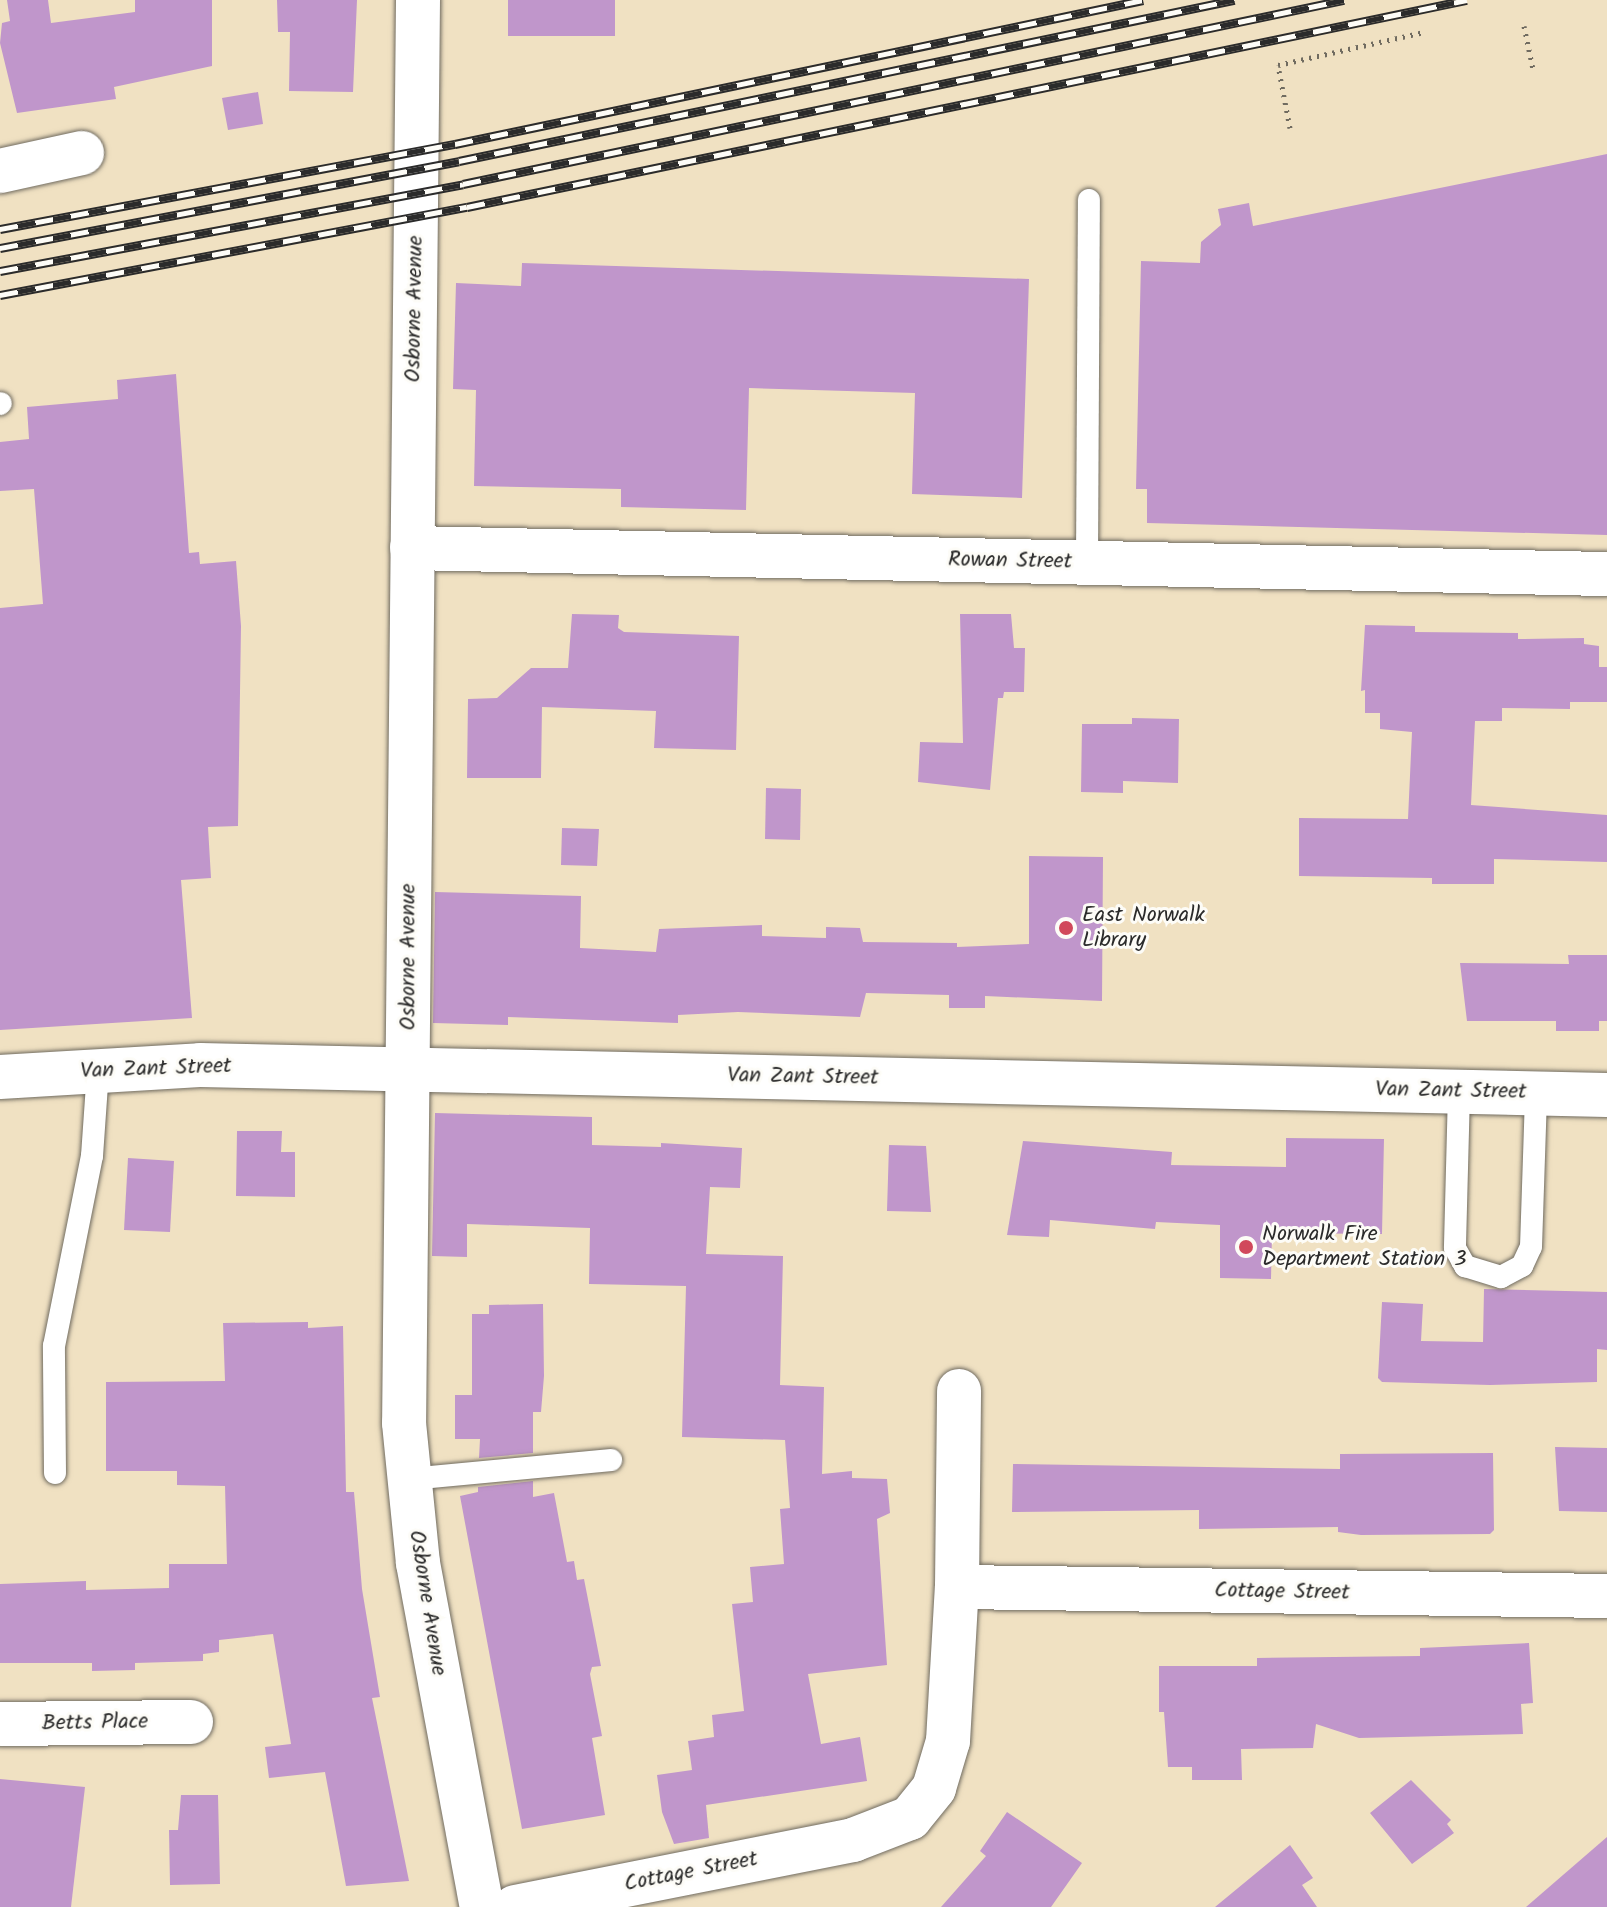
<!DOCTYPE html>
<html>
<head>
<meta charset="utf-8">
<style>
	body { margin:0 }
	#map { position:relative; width:1607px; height:1907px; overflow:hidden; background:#f0e1c2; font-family:Kalam,sans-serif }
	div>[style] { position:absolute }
	.building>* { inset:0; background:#c096cb }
	.path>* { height:5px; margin-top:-2.5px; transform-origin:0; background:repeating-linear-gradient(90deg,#706b60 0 2px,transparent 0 8px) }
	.roads { filter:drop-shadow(0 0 2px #706b60) drop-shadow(0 0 2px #706b60) }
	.service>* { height:22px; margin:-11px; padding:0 11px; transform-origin:11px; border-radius:11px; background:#fff }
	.minor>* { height:44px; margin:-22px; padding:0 22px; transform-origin:22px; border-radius:22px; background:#fff }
	.primary>* { height:44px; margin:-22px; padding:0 22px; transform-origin:22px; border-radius:22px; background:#fff }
	.rail>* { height:9px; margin-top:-4.5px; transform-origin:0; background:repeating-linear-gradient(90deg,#fdfcf7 0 18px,#2b2b2b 0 36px); box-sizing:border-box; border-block:2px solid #2b2b2b }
	.dots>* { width:22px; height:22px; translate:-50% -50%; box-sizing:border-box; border:4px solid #fdfcf7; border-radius:50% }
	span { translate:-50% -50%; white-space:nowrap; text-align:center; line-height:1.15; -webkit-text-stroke:6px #fdfcf7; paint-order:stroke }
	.street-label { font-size:22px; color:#2b2b2b }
	.poi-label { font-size:22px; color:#2b2b2b }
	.left { translate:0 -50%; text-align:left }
</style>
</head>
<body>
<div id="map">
	<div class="building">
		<div style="clip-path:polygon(7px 0,48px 0,51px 23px,135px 12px,135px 0,212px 0,212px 66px,114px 87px,116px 99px,17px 113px,0 43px,2px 23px,10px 21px)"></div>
		<div style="clip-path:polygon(277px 0,357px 0,353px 92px,289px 91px,290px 32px,278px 32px)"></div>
		<div style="clip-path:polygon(508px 0,615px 0,615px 36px,508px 36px)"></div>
		<div style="clip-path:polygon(258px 92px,263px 124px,228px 130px,222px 98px)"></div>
		<div style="clip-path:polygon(1607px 154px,1607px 535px,1147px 523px,1147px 489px,1136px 489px,1141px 261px,1200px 263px,1201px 242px,1221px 225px,1218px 209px,1249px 203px,1253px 226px)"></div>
		<div style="clip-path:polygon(522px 263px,1029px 279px,1022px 498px,912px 494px,915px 393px,749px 388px,746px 510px,621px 507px,621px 489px,474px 486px,476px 390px,453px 389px,456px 283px,521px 286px)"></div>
		<div style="clip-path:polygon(176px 374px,189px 553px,199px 552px,200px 564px,236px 561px,241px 626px,238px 826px,208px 827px,211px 878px,181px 880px,192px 1018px,0 1030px,0 608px,43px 604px,34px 489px,0 491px,0 442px,29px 439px,27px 407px,118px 399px,117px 380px)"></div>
		<div style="clip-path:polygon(572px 614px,619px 615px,618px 628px,624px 632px,739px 636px,736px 750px,654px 748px,656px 711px,542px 707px,541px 778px,467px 778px,468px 699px,497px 698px,531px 668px,568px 668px)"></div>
		<div style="clip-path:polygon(960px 614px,1011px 614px,1014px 648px,1025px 648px,1024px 692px,1004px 692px,1003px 698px,998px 698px,990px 790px,918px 782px,920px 742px,963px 743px)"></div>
		<div style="clip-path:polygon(1365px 625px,1415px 626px,1415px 632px,1518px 633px,1518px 639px,1584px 638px,1584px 644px,1599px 646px,1599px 667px,1607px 667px,1607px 702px,1570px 702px,1570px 709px,1502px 708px,1502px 721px,1475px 721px,1471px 805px,1607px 815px,1607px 862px,1494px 859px,1494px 884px,1432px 884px,1432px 878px,1299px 876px,1299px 818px,1408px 819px,1412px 732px,1380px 729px,1380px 713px,1365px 713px,1365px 690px,1361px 691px)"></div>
		<div style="clip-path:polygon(1132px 718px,1179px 719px,1178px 783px,1123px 781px,1123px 793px,1081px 792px,1082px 724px,1132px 724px)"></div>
		<div style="clip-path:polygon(766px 788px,801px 789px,800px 840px,765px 839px)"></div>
		<div style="clip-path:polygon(562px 828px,599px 829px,597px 866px,561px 865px)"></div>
		<div style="clip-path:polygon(1029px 856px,1103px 857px,1102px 1001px,985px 996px,985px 1008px,949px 1008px,949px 995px,866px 993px,860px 1017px,738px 1012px,678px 1015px,678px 1023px,508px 1017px,508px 1025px,433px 1023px,435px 892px,581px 896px,580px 948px,656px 952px,659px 929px,762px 925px,762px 936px,826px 938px,826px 927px,860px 928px,863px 942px,957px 943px,957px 947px,1029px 944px)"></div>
		<div style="clip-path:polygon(1568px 955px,1607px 955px,1607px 1021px,1599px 1021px,1599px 1031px,1556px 1031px,1556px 1021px,1467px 1021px,1460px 963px,1569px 964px)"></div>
		<div style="clip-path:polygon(435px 1113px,592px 1117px,592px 1145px,661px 1147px,661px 1143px,742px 1148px,740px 1188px,710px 1187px,706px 1254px,783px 1256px,780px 1385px,824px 1387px,822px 1474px,852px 1471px,852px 1478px,887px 1479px,890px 1513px,877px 1519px,887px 1665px,808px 1674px,821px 1744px,860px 1737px,867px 1781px,706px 1805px,709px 1838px,674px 1844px,662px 1812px,657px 1775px,692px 1770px,688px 1741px,714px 1737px,712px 1715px,744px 1711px,732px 1604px,753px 1602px,750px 1567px,784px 1564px,780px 1509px,790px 1508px,785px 1440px,682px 1437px,686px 1286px,589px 1284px,590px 1228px,467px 1224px,467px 1257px,432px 1256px)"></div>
		<div style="clip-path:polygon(237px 1131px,282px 1131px,281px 1152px,295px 1152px,295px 1197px,236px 1196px)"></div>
		<div style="clip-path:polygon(1286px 1138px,1384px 1139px,1382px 1234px,1272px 1233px,1271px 1279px,1220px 1278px,1220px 1225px,1156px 1222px,1155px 1229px,1050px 1220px,1049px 1237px,1007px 1235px,1023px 1141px,1172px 1152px,1171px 1165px,1286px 1167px)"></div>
		<div style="clip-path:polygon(889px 1145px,926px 1146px,931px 1212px,887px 1211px)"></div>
		<div style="clip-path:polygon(128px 1158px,174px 1161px,170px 1232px,124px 1230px)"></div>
		<div style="clip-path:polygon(1484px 1289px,1607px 1292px,1607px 1350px,1597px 1349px,1597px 1382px,1490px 1385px,1382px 1382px,1378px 1378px,1382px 1302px,1423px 1304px,1421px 1341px,1483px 1342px)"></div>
		<div style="clip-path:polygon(543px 1304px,544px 1376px,541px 1412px,533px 1412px,533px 1453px,479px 1458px,480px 1439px,455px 1439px,455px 1395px,472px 1395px,472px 1314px,489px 1314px,489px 1305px)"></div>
		<div style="clip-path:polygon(308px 1322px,308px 1328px,343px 1326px,346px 1492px,354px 1492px,362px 1589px,380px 1697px,372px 1698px,409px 1881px,346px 1886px,325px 1772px,269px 1778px,265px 1747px,291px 1744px,273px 1634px,219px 1640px,219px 1652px,203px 1654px,203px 1661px,135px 1663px,135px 1670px,92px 1671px,92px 1663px,0 1663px,0 1584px,86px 1581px,86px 1590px,169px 1588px,169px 1564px,227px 1564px,225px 1486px,177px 1485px,177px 1471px,106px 1471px,106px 1382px,225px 1381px,223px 1323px)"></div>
		<div style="clip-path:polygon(1555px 1447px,1607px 1448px,1607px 1512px,1559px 1511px)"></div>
		<div style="clip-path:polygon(1493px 1453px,1494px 1530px,1490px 1534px,1361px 1535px,1338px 1532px,1338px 1527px,1199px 1529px,1199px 1510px,1012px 1512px,1013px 1464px,1340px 1469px,1340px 1454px)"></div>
		<div style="clip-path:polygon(533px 1481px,533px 1497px,554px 1493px,567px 1562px,574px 1561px,577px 1580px,584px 1579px,601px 1666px,592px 1667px,590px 1674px,602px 1736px,592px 1738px,605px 1815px,522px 1829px,460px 1496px,478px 1492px,478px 1487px)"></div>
		<div style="clip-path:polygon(1529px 1643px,1533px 1703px,1521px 1704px,1523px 1734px,1359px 1738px,1316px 1724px,1313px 1748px,1241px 1749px,1242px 1780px,1192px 1780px,1192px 1767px,1168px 1767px,1164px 1712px,1159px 1712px,1159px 1666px,1257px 1666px,1257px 1658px,1420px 1656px,1420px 1648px)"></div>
		<div style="clip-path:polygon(0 1779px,85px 1787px,71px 1907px,0 1907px)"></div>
		<div style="clip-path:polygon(1411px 1780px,1451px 1820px,1447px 1824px,1454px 1833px,1412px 1864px,1370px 1813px)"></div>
		<div style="clip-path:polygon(181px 1795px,218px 1795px,220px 1884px,170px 1885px,169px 1830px,178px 1830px)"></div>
		<div style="clip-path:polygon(1007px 1812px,1082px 1863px,1051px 1907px,941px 1907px,986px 1856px,980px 1851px)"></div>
		<div style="clip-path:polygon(1607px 1837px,1607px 1907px,1526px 1907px)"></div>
		<div style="clip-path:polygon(1290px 1845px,1313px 1878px,1302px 1885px,1317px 1907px,1215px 1907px)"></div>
	</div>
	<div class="path">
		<div style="left:1524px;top:26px;width:44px;rotate:78.2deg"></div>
		<div style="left:1290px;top:128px;width:64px;rotate:-100.8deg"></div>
		<div style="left:1278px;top:65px;width:151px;rotate:-12.7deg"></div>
	</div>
	<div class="roads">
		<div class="service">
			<div style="left:0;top:404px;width:1px;rotate:-45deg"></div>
			<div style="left:1087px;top:563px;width:363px;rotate:-89.7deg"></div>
			<div style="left:1459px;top:1092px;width:156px;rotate:91.5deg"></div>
			<div style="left:1455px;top:1248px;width:21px;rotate:61deg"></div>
			<div style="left:1465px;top:1266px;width:38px;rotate:17deg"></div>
			<div style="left:1501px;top:1277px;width:24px;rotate:-28deg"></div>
			<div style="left:1522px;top:1266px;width:21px;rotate:-65deg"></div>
			<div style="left:1531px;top:1247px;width:154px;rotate:-88.1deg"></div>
			<div style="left:55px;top:1473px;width:127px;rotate:-90.5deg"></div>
			<div style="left:54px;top:1346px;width:194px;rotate:-78.7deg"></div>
			<div style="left:92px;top:1156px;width:85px;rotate:-86deg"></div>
			<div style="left:410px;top:1479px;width:202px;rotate:-5.4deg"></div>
		</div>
		<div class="minor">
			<div style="left:418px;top:0;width:1423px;rotate:90.56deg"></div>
			<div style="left:404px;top:1423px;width:141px;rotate:84.3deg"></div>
			<div style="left:418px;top:1563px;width:350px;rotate:79.5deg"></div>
			<div style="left:0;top:171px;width:84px;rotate:-12.4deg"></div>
			<div style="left:412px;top:548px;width:1195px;rotate:1.25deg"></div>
			<div style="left:957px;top:1587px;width:650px;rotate:0.79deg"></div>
			<div style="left:0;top:1724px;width:191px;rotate:-0.6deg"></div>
			<div style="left:515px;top:1907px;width:345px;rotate:-11.2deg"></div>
			<div style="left:853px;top:1840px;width:61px;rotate:-21.1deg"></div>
			<div style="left:910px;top:1818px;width:38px;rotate:-51deg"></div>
			<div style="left:934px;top:1788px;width:49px;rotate:-73.4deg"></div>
			<div style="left:948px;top:1741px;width:154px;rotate:-86.7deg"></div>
			<div style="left:957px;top:1587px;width:196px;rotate:-89.4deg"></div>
		</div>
		<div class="primary">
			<div style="left:0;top:1077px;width:200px;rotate:-3.4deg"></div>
			<div style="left:200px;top:1065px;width:1407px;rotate:1.22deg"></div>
		</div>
	</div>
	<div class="rail">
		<div style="left:0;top:229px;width:463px;rotate:-10.6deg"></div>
		<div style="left:455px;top:144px;width:703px;rotate:-11.82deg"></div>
		<div style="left:0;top:248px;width:467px;rotate:-10.7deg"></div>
		<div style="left:459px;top:161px;width:792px;rotate:-11.74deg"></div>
		<div style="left:0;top:271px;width:471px;rotate:-10.6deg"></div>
		<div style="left:463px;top:184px;width:900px;rotate:-11.8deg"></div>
		<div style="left:0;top:295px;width:475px;rotate:-10.7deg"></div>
		<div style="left:467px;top:207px;width:1021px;rotate:-11.7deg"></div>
	</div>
	<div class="dots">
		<div style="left:1066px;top:928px;background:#d1495b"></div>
		<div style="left:1246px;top:1247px;background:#d1495b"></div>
	</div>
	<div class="street-label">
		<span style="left:415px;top:309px;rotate:-89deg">Osborne Avenue</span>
		<span style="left:1010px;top:561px;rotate:1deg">Rowan Street</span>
		<span style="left:409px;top:957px;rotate:-90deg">Osborne Avenue</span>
		<span style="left:156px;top:1069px;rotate:-2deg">Van Zant Street</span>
		<span style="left:803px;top:1077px;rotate:1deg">Van Zant Street</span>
		<span style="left:1451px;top:1091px;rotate:1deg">Van Zant Street</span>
		<span style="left:1282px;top:1592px;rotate:1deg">Cottage Street</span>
		<span style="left:427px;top:1603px;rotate:81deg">Osborne Avenue</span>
		<span style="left:95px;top:1723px;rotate:-1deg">Betts Place</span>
		<span style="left:691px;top:1872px;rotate:-11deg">Cottage Street</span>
	</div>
	<div class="poi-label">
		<span class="left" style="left:1082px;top:928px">East Norwalk<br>Library</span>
		<span class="left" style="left:1262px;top:1247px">Norwalk Fire<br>Department Station 3</span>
	</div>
</div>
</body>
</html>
